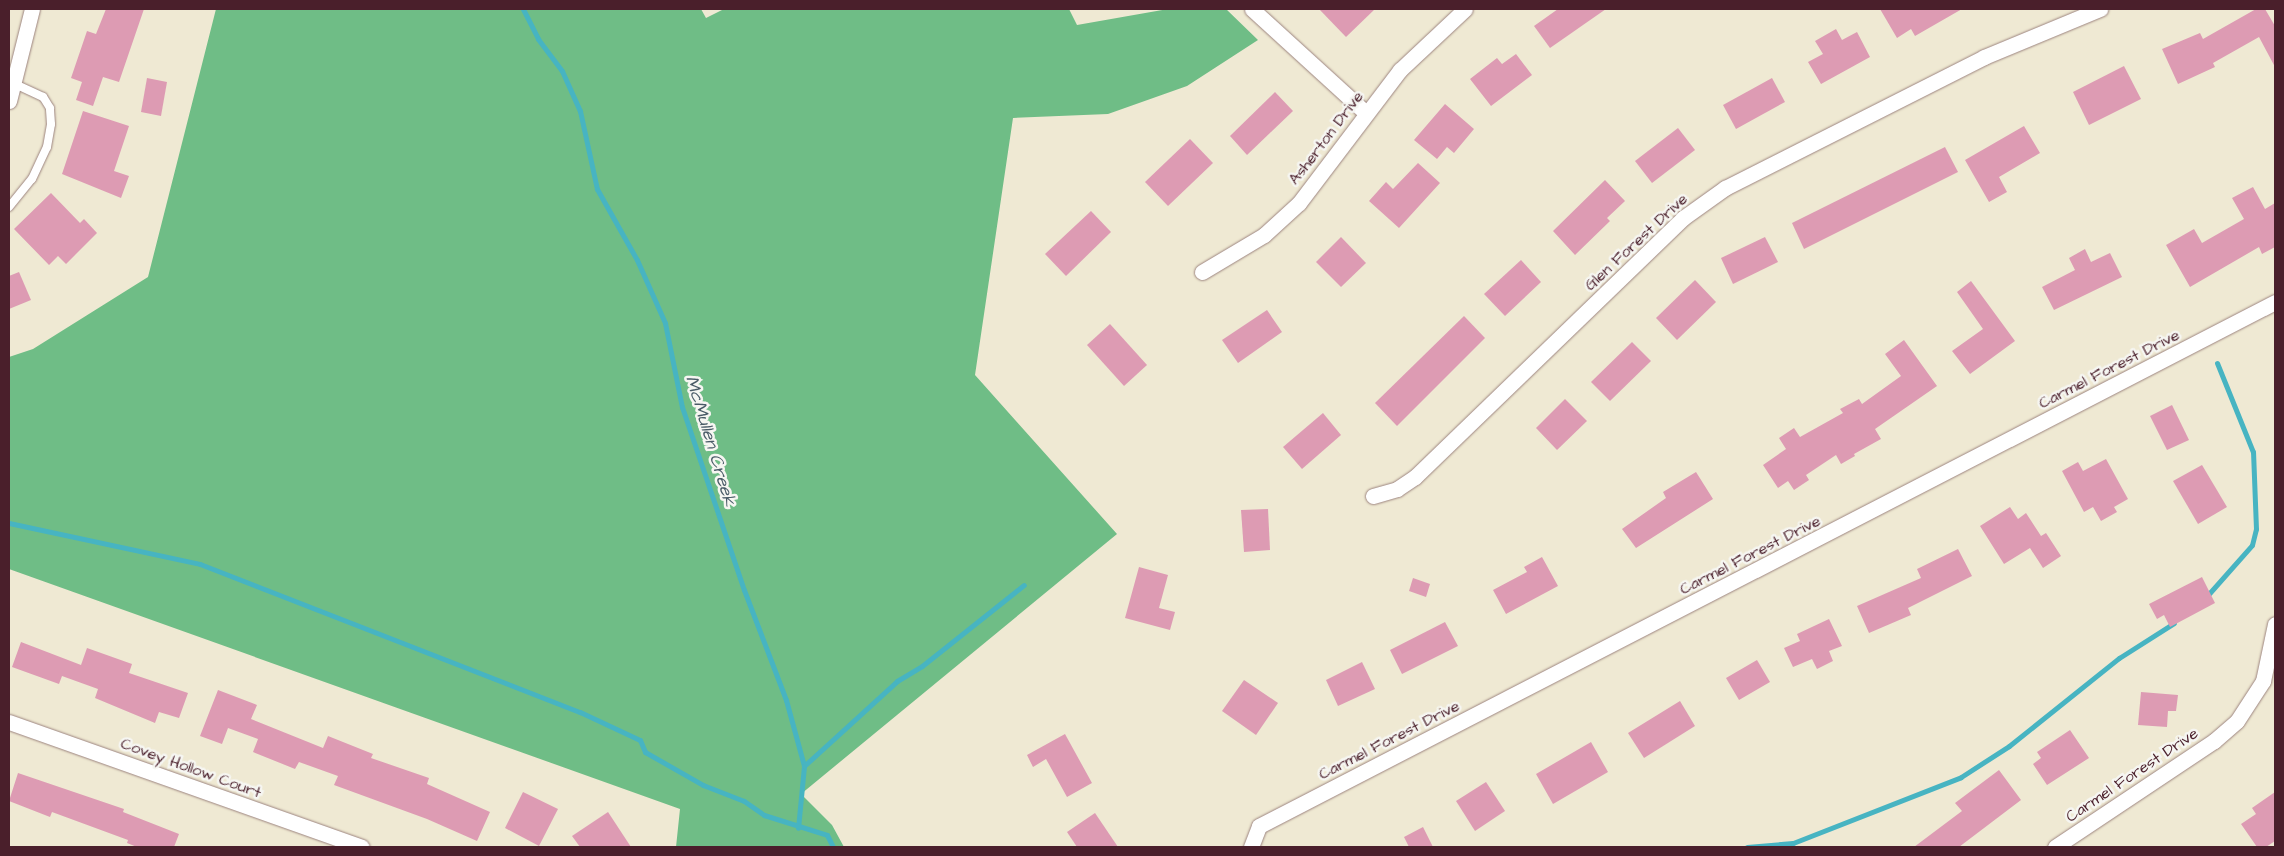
<!DOCTYPE html>
<html>
<head>
<meta charset="utf-8">
<style>
	body { margin:0 }
	#map { position:relative; width:2284px; height:856px; overflow:hidden; background:#efe9d3; font-family:"Architects Daughter",sans-serif }
	div>[style] { position:absolute }
	.forest>* { inset:0; background:#6fbd86 }
	.stream>* { height:5px; margin:-2.5px; padding:0 2.5px; transform-origin:2.5px; border-radius:2.5px; background:#47b4c2 }
	.building>* { inset:0; background:#dd9bb3 }
	.roads { filter:drop-shadow(0 0 1px #9c847f) drop-shadow(0 0 1px #9c847f) }
	.service>* { height:8px; margin:-4px; padding:0 4px; transform-origin:4px; border-radius:4px; background:#fff }
	.minor>* { height:15px; margin:-7.5px; padding:0 7.5px; transform-origin:7.5px; border-radius:7.5px; background:#fff }
	span { translate:-50% -50%; white-space:nowrap; text-align:center; line-height:1.15; -webkit-text-stroke:5px #f6f6f2; paint-order:stroke }
	.street-label { font-size:16px; color:#4a1f2b }
	.water-label { font-size:18px; color:#495b67; font-style:italic }
	.frame { position:absolute; inset:0; border:10px solid #4a1f2b; pointer-events:none }
</style>
</head>
<body>
<div id="map">
	<div class="forest">
		<div style="clip-path:polygon(216px 9px,701px 9px,706px 18px,724px 9px,1069px 9px,1077px 25px,1168px 9px,1226px 9px,1258px 40px,1187px 86px,1108px 114px,1013px 118px,975px 375px,1117px 534px,801px 794px,832px 825px,844px 847px,676px 847px,680px 809px,9px 569px,9px 357px,33px 349px,148px 277px)"></div>
	</div>
	<div class="stream">
		<div style="left:523px;top:9px;width:34px;rotate:63deg"></div>
		<div style="left:538px;top:39px;width:40px;rotate:53deg"></div>
		<div style="left:562px;top:71px;width:44px;rotate:65.8deg"></div>
		<div style="left:580px;top:111px;width:80px;rotate:77.7deg"></div>
		<div style="left:597px;top:189px;width:81px;rotate:60.6deg"></div>
		<div style="left:637px;top:260px;width:69px;rotate:66deg"></div>
		<div style="left:665px;top:323px;width:86px;rotate:78.6deg"></div>
		<div style="left:682px;top:407px;width:193px;rotate:71.3deg"></div>
		<div style="left:744px;top:590px;width:118px;rotate:69.1deg"></div>
		<div style="left:786px;top:700px;width:68px;rotate:74.7deg"></div>
		<div style="left:804px;top:766px;width:62px;rotate:95.5deg"></div>
		<div style="left:9px;top:523px;width:195px;rotate:12.1deg"></div>
		<div style="left:200px;top:564px;width:408px;rotate:21.3deg"></div>
		<div style="left:580px;top:712px;width:66px;rotate:25deg"></div>
		<div style="left:640px;top:740px;width:13px;rotate:67deg"></div>
		<div style="left:645px;top:752px;width:67px;rotate:29.6deg"></div>
		<div style="left:703px;top:785px;width:44px;rotate:21.3deg"></div>
		<div style="left:744px;top:801px;width:24px;rotate:35deg"></div>
		<div style="left:764px;top:815px;width:66px;rotate:17.6deg"></div>
		<div style="left:827px;top:835px;width:13px;rotate:63deg"></div>
		<div style="left:2206px;top:597px;width:69px;rotate:-48.5deg"></div>
		<div style="left:2252px;top:545px;width:16px;rotate:-76deg"></div>
		<div style="left:2256px;top:529px;width:77px;rotate:-92.2deg"></div>
		<div style="left:2253px;top:452px;width:96px;rotate:-112deg"></div>
		<div style="left:804px;top:766px;width:126px;rotate:-42.4deg"></div>
		<div style="left:897px;top:681px;width:29px;rotate:-31deg"></div>
		<div style="left:922px;top:666px;width:130px;rotate:-38.5deg"></div>
		<div style="left:1747px;top:847px;width:46px;rotate:-5deg"></div>
		<div style="left:1793px;top:843px;width:180px;rotate:-21.4deg"></div>
		<div style="left:1961px;top:777px;width:57px;rotate:-32.9deg"></div>
		<div style="left:2009px;top:746px;width:141px;rotate:-38.7deg"></div>
		<div style="left:2119px;top:658px;width:65px;rotate:-32.5deg"></div>
	</div>
	<div class="building">
		<div style="clip-path:polygon(106px 9px,144px 9px,119px 82px,103px 77px,93px 106px,76px 100px,82px 82px,71px 78px,87px 31px,96px 34px)"></div>
		<div style="clip-path:polygon(1319px 9px,1375px 9px,1346px 37px)"></div>
		<div style="clip-path:polygon(1558px 9px,1606px 9px,1550px 48px,1534px 26px)"></div>
		<div style="clip-path:polygon(1880px 9px,1962px 9px,1915px 36px,1911px 29px,1897px 38px)"></div>
		<div style="clip-path:polygon(2256px 9px,2265px 9px,2275px 26px,2275px 67px,2259px 37px,2213px 63px,2215px 67px,2178px 84px,2162px 49px,2200px 33px,2203px 39px)"></div>
		<div style="clip-path:polygon(1836px 29px,1842px 40px,1857px 32px,1870px 57px,1821px 84px,1808px 62px,1823px 54px,1815px 41px)"></div>
		<div style="clip-path:polygon(1516px 54px,1532px 75px,1491px 106px,1470px 79px,1497px 58px,1502px 64px)"></div>
		<div style="clip-path:polygon(2124px 66px,2141px 99px,2089px 125px,2073px 92px)"></div>
		<div style="clip-path:polygon(147px 78px,167px 82px,161px 116px,141px 112px)"></div>
		<div style="clip-path:polygon(1772px 78px,1785px 102px,1736px 129px,1723px 105px)"></div>
		<div style="clip-path:polygon(1275px 92px,1293px 111px,1247px 155px,1230px 136px)"></div>
		<div style="clip-path:polygon(1445px 104px,1474px 129px,1454px 153px,1447px 147px,1437px 159px,1414px 140px)"></div>
		<div style="clip-path:polygon(83px 111px,129px 126px,114px 171px,129px 176px,121px 198px,62px 174px)"></div>
		<div style="clip-path:polygon(2024px 126px,2040px 153px,1999px 177px,2007px 192px,1989px 202px,1965px 160px)"></div>
		<div style="clip-path:polygon(1678px 128px,1695px 150px,1652px 183px,1635px 161px)"></div>
		<div style="clip-path:polygon(1190px 139px,1213px 163px,1168px 206px,1145px 182px)"></div>
		<div style="clip-path:polygon(1945px 147px,1958px 172px,1804px 249px,1792px 223px)"></div>
		<div style="clip-path:polygon(1418px 163px,1440px 183px,1399px 228px,1369px 201px,1386px 182px,1393px 189px)"></div>
		<div style="clip-path:polygon(1605px 180px,1625px 201px,1607px 218px,1610px 221px,1575px 255px,1553px 231px)"></div>
		<div style="clip-path:polygon(2253px 187px,2265px 209px,2275px 203px,2275px 247px,2262px 254px,2259px 247px,2190px 287px,2166px 245px,2194px 229px,2202px 243px,2244px 219px,2232px 198px)"></div>
		<div style="clip-path:polygon(51px 193px,80px 223px,84px 219px,97px 233px,66px 264px,58px 256px,49px 265px,14px 229px)"></div>
		<div style="clip-path:polygon(1091px 211px,1111px 232px,1066px 276px,1045px 254px)"></div>
		<div style="clip-path:polygon(1341px 237px,1366px 263px,1341px 287px,1316px 262px)"></div>
		<div style="clip-path:polygon(1765px 237px,1778px 262px,1733px 284px,1721px 258px)"></div>
		<div style="clip-path:polygon(2085px 249px,2091px 262px,2110px 253px,2122px 277px,2054px 310px,2042px 287px,2075px 270px,2069px 258px)"></div>
		<div style="clip-path:polygon(1521px 260px,1541px 282px,1505px 316px,1484px 294px)"></div>
		<div style="clip-path:polygon(19px 272px,31px 300px,9px 309px,9px 276px)"></div>
		<div style="clip-path:polygon(1695px 280px,1716px 302px,1677px 340px,1656px 318px)"></div>
		<div style="clip-path:polygon(1971px 281px,2015px 341px,1970px 374px,1952px 351px,1983px 329px,1957px 292px)"></div>
		<div style="clip-path:polygon(1267px 310px,1282px 332px,1238px 363px,1222px 340px)"></div>
		<div style="clip-path:polygon(1464px 316px,1485px 338px,1397px 426px,1375px 403px)"></div>
		<div style="clip-path:polygon(1110px 324px,1147px 365px,1124px 386px,1087px 345px)"></div>
		<div style="clip-path:polygon(1904px 340px,1937px 386px,1875px 429px,1881px 439px,1854px 454px,1855px 456px,1841px 464px,1836px 455px,1806px 475px,1809px 480px,1794px 490px,1788px 481px,1778px 488px,1763px 465px,1786px 449px,1779px 438px,1794px 428px,1800px 437px,1843px 413px,1840px 409px,1859px 399px,1862px 404px,1901px 376px,1885px 354px)"></div>
		<div style="clip-path:polygon(1632px 342px,1651px 361px,1610px 401px,1591px 382px)"></div>
		<div style="clip-path:polygon(1565px 399px,1587px 421px,1557px 450px,1536px 428px)"></div>
		<div style="clip-path:polygon(2172px 405px,2189px 440px,2167px 450px,2150px 416px)"></div>
		<div style="clip-path:polygon(1323px 413px,1341px 435px,1302px 469px,1283px 447px)"></div>
		<div style="clip-path:polygon(2106px 459px,2128px 499px,2114px 507px,2117px 512px,2101px 521px,2093px 507px,2084px 512px,2062px 471px,2078px 462px,2083px 471px)"></div>
		<div style="clip-path:polygon(2202px 465px,2227px 507px,2198px 524px,2173px 481px)"></div>
		<div style="clip-path:polygon(1696px 472px,1713px 499px,1636px 548px,1622px 529px,1666px 498px,1663px 492px)"></div>
		<div style="clip-path:polygon(2010px 507px,2018px 519px,2026px 513px,2041px 536px,2046px 533px,2061px 556px,2043px 568px,2030px 548px,2004px 564px,1980px 526px)"></div>
		<div style="clip-path:polygon(1268px 509px,1270px 550px,1244px 552px,1241px 510px)"></div>
		<div style="clip-path:polygon(1958px 549px,1972px 576px,1908px 608px,1911px 615px,1869px 633px,1857px 606px,1921px 578px,1917px 569px)"></div>
		<div style="clip-path:polygon(1542px 557px,1558px 586px,1506px 614px,1493px 590px,1527px 572px,1524px 567px)"></div>
		<div style="clip-path:polygon(1139px 567px,1168px 575px,1159px 608px,1175px 612px,1170px 630px,1125px 618px)"></div>
		<div style="clip-path:polygon(2202px 577px,2215px 603px,2170px 627px,2164px 615px,2157px 619px,2149px 604px)"></div>
		<div style="clip-path:polygon(1413px 578px,1430px 584px,1426px 597px,1409px 591px)"></div>
		<div style="clip-path:polygon(1829px 619px,1842px 646px,1829px 651px,1833px 661px,1817px 669px,1812px 659px,1793px 667px,1784px 648px,1800px 641px,1797px 634px)"></div>
		<div style="clip-path:polygon(1445px 622px,1458px 646px,1402px 674px,1390px 650px)"></div>
		<div style="clip-path:polygon(21px 642px,81px 665px,87px 648px,132px 664px,129px 673px,188px 693px,179px 718px,159px 712px,155px 723px,95px 698px,98px 689px,62px 676px,59px 684px,12px 667px)"></div>
		<div style="clip-path:polygon(1757px 660px,1770px 682px,1739px 700px,1726px 678px)"></div>
		<div style="clip-path:polygon(1362px 662px,1375px 689px,1338px 706px,1326px 680px)"></div>
		<div style="clip-path:polygon(1244px 680px,1278px 703px,1256px 735px,1222px 711px)"></div>
		<div style="clip-path:polygon(218px 690px,257px 705px,251px 719px,323px 748px,328px 736px,373px 754px,371px 758px,429px 778px,427px 784px,490px 812px,477px 841px,427px 819px,334px 785px,338px 776px,299px 762px,295px 769px,253px 752px,258px 739px,228px 728px,222px 744px,200px 736px)"></div>
		<div style="clip-path:polygon(2141px 692px,2178px 695px,2176px 711px,2168px 711px,2167px 727px,2138px 725px)"></div>
		<div style="clip-path:polygon(1680px 701px,1695px 726px,1644px 758px,1628px 733px)"></div>
		<div style="clip-path:polygon(2070px 730px,2089px 758px,2047px 785px,2033px 764px,2041px 758px,2037px 752px)"></div>
		<div style="clip-path:polygon(1065px 734px,1092px 783px,1067px 797px,1046px 759px,1033px 767px,1027px 755px)"></div>
		<div style="clip-path:polygon(1591px 742px,1608px 772px,1553px 804px,1536px 774px)"></div>
		<div style="clip-path:polygon(1999px 770px,2021px 800px,1959px 847px,1914px 847px,1962px 811px,1955px 803px)"></div>
		<div style="clip-path:polygon(18px 773px,124px 809px,123px 812px,179px 834px,174px 847px,137px 847px,127px 843px,128px 840px,52px 812px,50px 817px,9px 801px)"></div>
		<div style="clip-path:polygon(1486px 782px,1505px 811px,1475px 831px,1456px 801px)"></div>
		<div style="clip-path:polygon(523px 792px,558px 809px,539px 846px,505px 828px)"></div>
		<div style="clip-path:polygon(2275px 792px,2275px 841px,2266px 847px,2257px 847px,2241px 824px,2256px 814px,2252px 808px)"></div>
		<div style="clip-path:polygon(608px 812px,631px 847px,580px 847px,572px 836px)"></div>
		<div style="clip-path:polygon(1095px 813px,1118px 847px,1077px 847px,1067px 832px)"></div>
		<div style="clip-path:polygon(1423px 827px,1433px 847px,1409px 847px,1404px 837px)"></div>
	</div>
	<div class="roads">
		<div class="service">
			<div style="left:9px;top:207px;width:36px;rotate:-51deg"></div>
			<div style="left:32px;top:179px;width:35px;rotate:-65deg"></div>
			<div style="left:47px;top:147px;width:23px;rotate:-80deg"></div>
			<div style="left:51px;top:124px;width:16px;rotate:-94deg"></div>
			<div style="left:50px;top:108px;width:13px;rotate:-122deg"></div>
			<div style="left:43px;top:97px;width:33px;rotate:-155deg"></div>
		</div>
		<div class="minor">
			<div style="left:1252px;top:9px;width:154px;rotate:42.4deg"></div>
			<div style="left:9px;top:101px;width:95px;rotate:-76deg"></div>
			<div style="left:1202px;top:272px;width:72px;rotate:-30.8deg"></div>
			<div style="left:1264px;top:235px;width:47px;rotate:-42.4deg"></div>
			<div style="left:1299px;top:203px;width:167px;rotate:-52.8deg"></div>
			<div style="left:1400px;top:70px;width:89px;rotate:-43.2deg"></div>
			<div style="left:1373px;top:496px;width:25px;rotate:-16deg"></div>
			<div style="left:1397px;top:489px;width:22px;rotate:-34deg"></div>
			<div style="left:1415px;top:477px;width:373px;rotate:-44deg"></div>
			<div style="left:1683px;top:218px;width:52px;rotate:-35.5deg"></div>
			<div style="left:1725px;top:188px;width:290px;rotate:-26.8deg"></div>
			<div style="left:1984px;top:57px;width:126px;rotate:-22.5deg"></div>
			<div style="left:9px;top:722px;width:374px;rotate:19.5deg"></div>
			<div style="left:1251px;top:847px;width:22px;rotate:-69deg"></div>
			<div style="left:1259px;top:826px;width:1143px;rotate:-27.28deg"></div>
			<div style="left:2055px;top:847px;width:191px;rotate:-33.7deg"></div>
			<div style="left:2214px;top:741px;width:30px;rotate:-41deg"></div>
			<div style="left:2237px;top:721px;width:48px;rotate:-57deg"></div>
			<div style="left:2263px;top:681px;width:58px;rotate:-78.1deg"></div>
		</div>
	</div>
	<div class="street-label">
		<span style="left:1326px;top:138px;rotate:-53deg">Asherton Drive</span>
		<span style="left:1636px;top:242px;rotate:-43deg">Glen Forest Drive</span>
		<span style="left:2109px;top:369px;rotate:-27deg">Carmel Forest Drive</span>
		<span style="left:1750px;top:555px;rotate:-27deg">Carmel Forest Drive</span>
		<span style="left:1389px;top:740px;rotate:-27deg">Carmel Forest Drive</span>
		<span style="left:191px;top:768px;rotate:20deg">Covey Hollow Court</span>
		<span style="left:2132px;top:775px;rotate:-34deg">Carmel Forest Drive</span>
	</div>
	<div class="water-label">
		<span style="left:710px;top:441px;rotate:73deg">McMullen Creek</span>
	</div>
	<div class="frame"></div>
</div>
</body>
</html>
